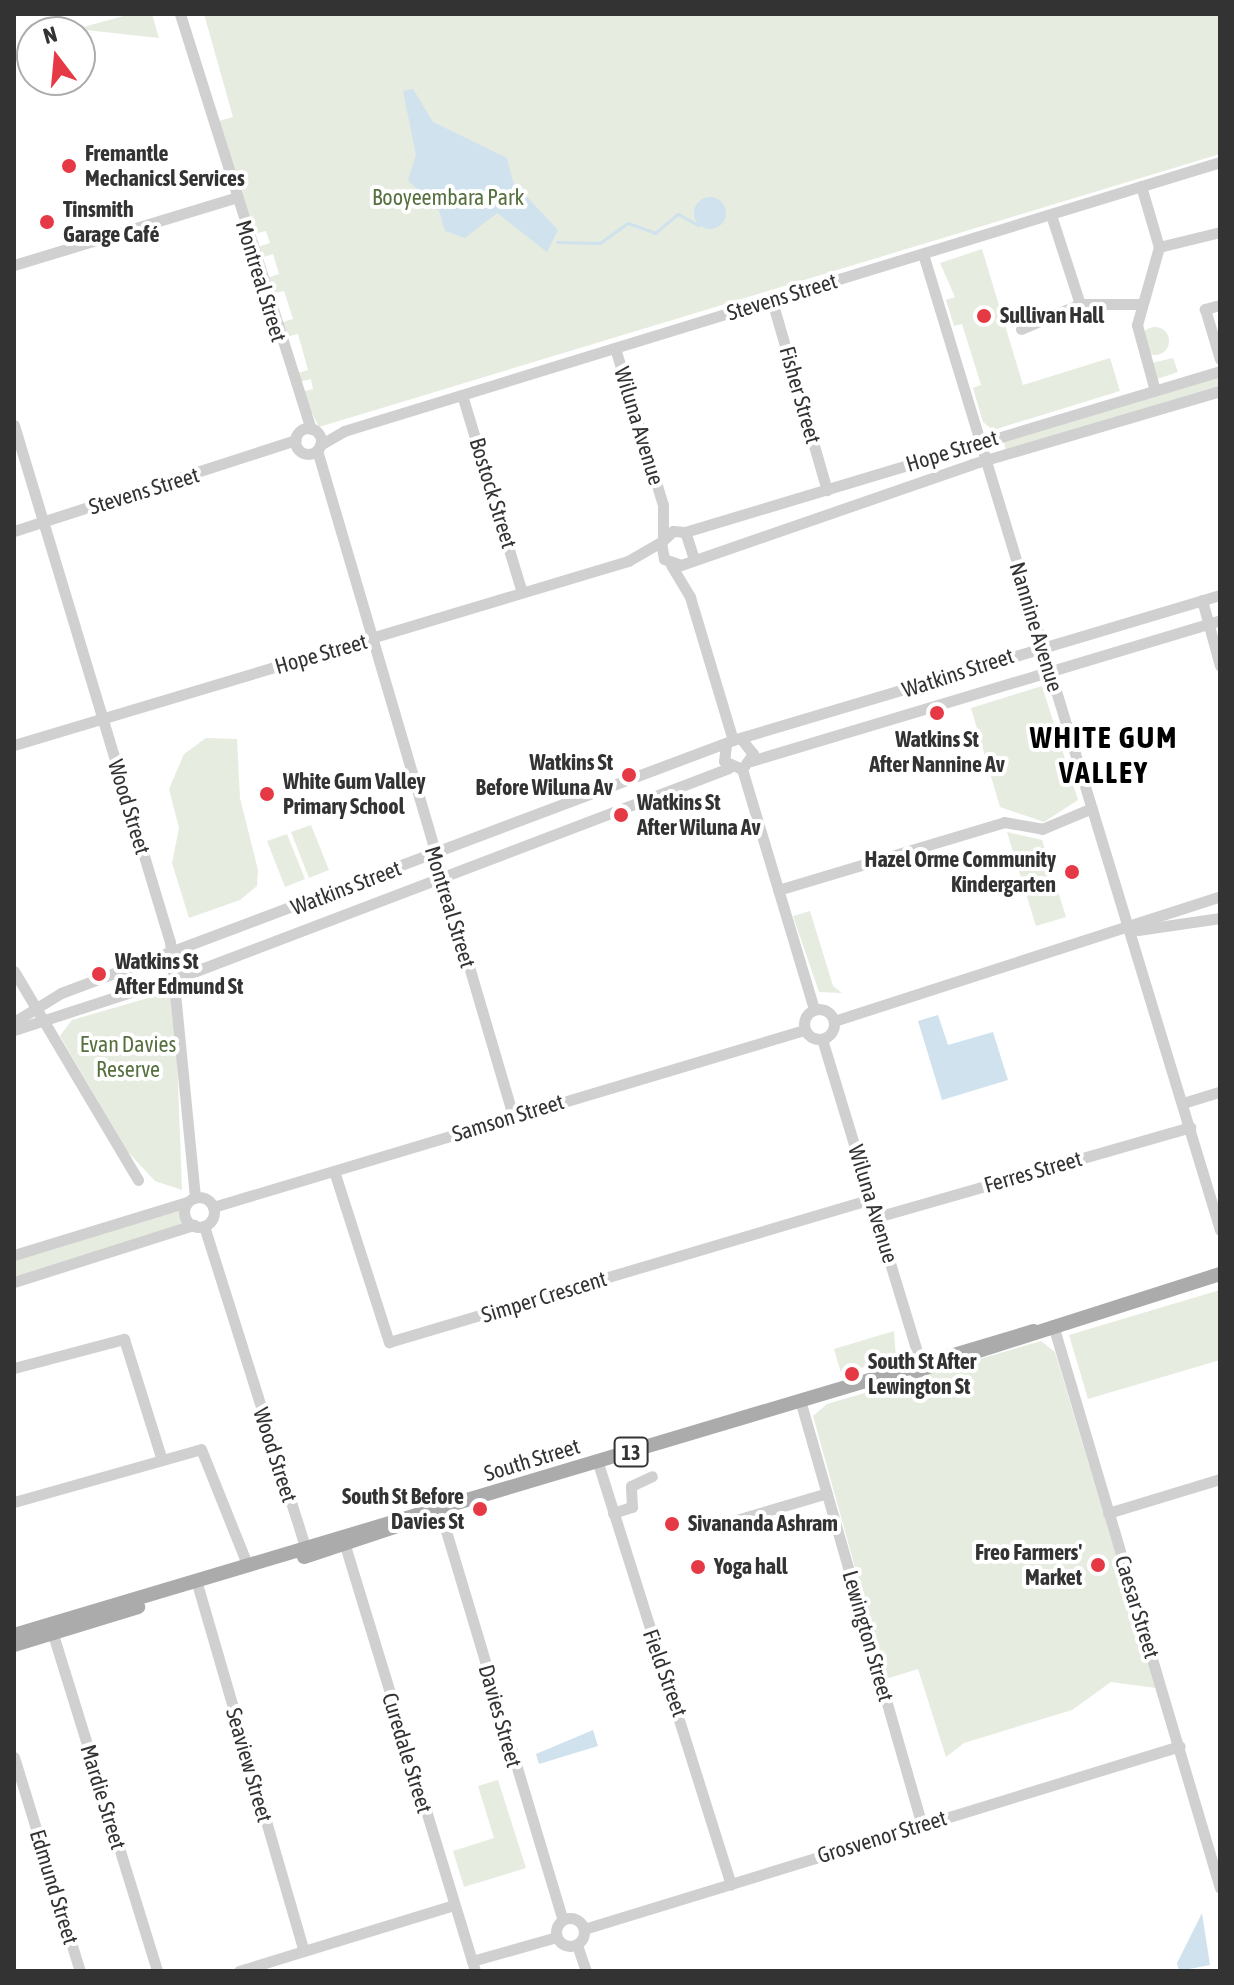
<!DOCTYPE html>
<html>
<head>
<meta charset="utf-8">
<style>
	body { margin:0 }
	#map { position:relative; width:1234px; height:1985px; overflow:hidden; background:#fff; font-family:"Asap Condensed",sans-serif }
	div>[style] { position:absolute }
	.green>* { inset:0; background:#e6ecdf }
	.round { border-radius:50% }
	.water>* { inset:0; background:#cfe2ee }
	.stream>* { height:3px; margin:-1.5px; padding:0 1.5px; transform-origin:1.5px; border-radius:1.5px; background:#cfe2ee }
	.minor>* { height:11px; margin:-5.5px; padding:0 5.5px; transform-origin:5.5px; border-radius:5.5px; background:#d0d0d0 }
	.minor>.ring { margin:-5.5px; padding:0; box-sizing:content-box; background:none; border:11px solid #d0d0d0; border-radius:50% }
	.major>* { height:14px; margin:-7px; padding:0 7px; transform-origin:7px; border-radius:7px; background:#ababab }
	.dots>* { width:22px; height:22px; translate:-50% -50%; box-sizing:border-box; border:4px solid #fff; border-radius:50% }
	span { translate:-50% -50%; white-space:nowrap; text-align:center; line-height:1.15; -webkit-text-stroke:8px #fff; paint-order:stroke }
	.shield-label span { padding:2px 6px; background:#fff; border:2px solid; border-radius:6px; -webkit-text-stroke-width:0 }
	.shield-label { font-size:20px; color:#333; font-weight:700 }
	.poi-label { font-size:22px; color:#333; font-weight:700 }
	.left { translate:0 -50%; text-align:left }
	.right { translate:-100% -50%; text-align:right }
	.park-label { font-size:22px; color:#56703f }
	.street-label { font-size:22px; color:#333 }
	.district-label { font-size:30px; color:#000; font-weight:700; letter-spacing:2px }
	.frame { position:absolute; inset:0; border:16px solid #333; pointer-events:none }
	.north { position:absolute; left:16px; top:16px; width:80px; height:80px; box-sizing:border-box; background:#fff; border:2px solid #adadad; border-radius:50%; rotate:344deg; font-size:22px; font-weight:700; line-height:32px; text-align:center; color:#333 }
	.north::after { content:''; display:block; margin:auto; width:28px; height:36px; background:#e63946; clip-path:polygon(50% 0,100% 100%,50% 72%,0 100%) }
</style>
</head>
<body>
<div id="map">
	<div class="green">
		<div style="clip-path:polygon(131px 14px,152px 14px,159px 38px,76px 29px)"></div>
		<div style="clip-path:polygon(204px 14px,1220px 14px,1220px 154px,319px 427px,301px 392px,313px 389px,311px 379px,298px 382px,295px 374px,308px 370px,298px 334px,285px 337px,280px 323px,293px 319px,284px 291px,271px 294px,267px 278px,279px 274px,273px 254px,261px 258px,257px 247px,270px 243px,266px 231px,253px 234px,219px 121px,233px 117px)"></div>
		<div style="clip-path:polygon(982px 249px,1023px 385px,1110px 358px,1120px 391px,993px 430px,983px 422px,973px 388px,981px 385px,962px 324px,954px 326px,946px 300px,955px 297px,940px 263px)"></div>
		<div class="round" style="left:1141px;top:327px;width:28px;height:28px"></div>
		<div style="clip-path:polygon(1173px 358px,1178px 372px,1157px 379px,1152px 363px)"></div>
		<div style="clip-path:polygon(1220px 377px,1220px 390px,1006px 452px,1004px 442px)"></div>
		<div style="clip-path:polygon(1042px 686px,1078px 800px,1044px 822px,1000px 807px,971px 708px)"></div>
		<div style="clip-path:polygon(206px 738px,237px 739px,240px 798px,258px 870px,257px 886px,240px 900px,189px 918px,172px 863px,179px 828px,169px 789px,184px 754px)"></div>
		<div style="clip-path:polygon(311px 825px,329px 870px,309px 878px,291px 832px)"></div>
		<div style="clip-path:polygon(1007px 832px,1042px 840px,1066px 917px,1036px 926px)"></div>
		<div style="clip-path:polygon(287px 834px,305px 879px,285px 887px,267px 841px)"></div>
		<div style="clip-path:polygon(810px 911px,833px 986px,842px 993px,819px 992px,793px 916px)"></div>
		<div style="clip-path:polygon(169px 992px,175px 1000px,182px 1190px,155px 1181px,127px 1151px,60px 1036px,72px 1020px)"></div>
		<div style="clip-path:polygon(180px 1209px,185px 1225px,14px 1277px,14px 1260px)"></div>
		<div style="clip-path:polygon(1220px 1290px,1220px 1360px,1088px 1399px,1069px 1335px)"></div>
		<div style="clip-path:polygon(894px 1331px,896px 1359px,841px 1373px,834px 1349px)"></div>
		<div style="clip-path:polygon(1041px 1341px,1055px 1352px,1156px 1688px,1111px 1682px,1072px 1710px,964px 1743px,946px 1757px,918px 1669px,886px 1679px,813px 1416px,827px 1404px)"></div>
		<div style="clip-path:polygon(498px 1780px,526px 1868px,464px 1887px,453px 1851px,494px 1838px,478px 1786px)"></div>
	</div>
	<div class="water">
		<div style="clip-path:polygon(413px 89px,433px 122px,507px 158px,513px 182px,558px 230px,547px 252px,497px 213px,465px 238px,445px 231px,439px 211px,408px 180px,416px 155px,403px 91px)"></div>
		<div class="round" style="left:694px;top:197px;width:32px;height:32px"></div>
		<div style="clip-path:polygon(938px 1015px,948px 1045px,993px 1032px,1008px 1080px,942px 1100px,918px 1021px)"></div>
		<div style="clip-path:polygon(593px 1730px,598px 1746px,539px 1764px,536px 1754px)"></div>
		<div style="clip-path:polygon(1202px 1913px,1210px 1965px,1179px 1971px,1177px 1963px)"></div>
	</div>
	<div class="stream">
		<div style="left:557px;top:242px;width:43px;rotate:1.3deg"></div>
		<div style="left:600px;top:243px;width:34px;rotate:-36deg"></div>
		<div style="left:628px;top:223px;width:29px;rotate:20deg"></div>
		<div style="left:655px;top:233px;width:30px;rotate:-40deg"></div>
		<div style="left:678px;top:214px;width:23px;rotate:29deg"></div>
	</div>
	<div class="minor">
		<div style="left:180px;top:14px;width:435px;rotate:72.5deg"></div>
		<div style="left:1141px;top:186px;width:64px;rotate:73.6deg"></div>
		<div style="left:1159px;top:247px;width:81px;rotate:105.8deg"></div>
		<div style="left:1137px;top:325px;width:68px;rotate:74.7deg"></div>
		<div style="left:1051px;top:215px;width:94px;rotate:72deg"></div>
		<div style="left:1080px;top:304px;width:62px"></div>
		<div style="left:1159px;top:247px;width:63px;rotate:-13.8deg"></div>
		<div style="left:923px;top:254px;width:1020px;rotate:73.07deg"></div>
		<div style="left:14px;top:265px;width:231px;rotate:-16.9deg"></div>
		<div style="left:772px;top:301px;width:197px;rotate:73.8deg"></div>
		<div style="left:1220px;top:305px;width:16px;rotate:165deg"></div>
		<div style="left:1205px;top:309px;width:52px;rotate:73.3deg"></div>
		<div style="left:1021px;top:329px;width:64px;rotate:-23deg"></div>
		<div style="left:615px;top:348px;width:164px;rotate:73deg"></div>
		<div style="left:663px;top:505px;width:33px;rotate:90deg"></div>
		<div style="left:462px;top:395px;width:206px;rotate:73.1deg"></div>
		<div style="left:14px;top:425px;width:540px;rotate:73.21deg"></div>
		<div style="left:170px;top:942px;width:257px;rotate:84.4deg"></div>
		<div class="ring" style="left:295px;top:428px;width:15px;height:15px"></div>
		<div style="left:320px;top:445px;width:28px;rotate:-30deg"></div>
		<div style="left:344px;top:431px;width:916px;rotate:-17.07deg"></div>
		<div style="left:317px;top:450px;width:694px;rotate:73.6deg"></div>
		<div style="left:14px;top:531px;width:296px;rotate:-17.9deg"></div>
		<div style="left:685px;top:532px;width:559px;rotate:-16.75deg"></div>
		<div style="left:693px;top:556px;width:25px;rotate:-108deg"></div>
		<div style="left:685px;top:532px;width:12px;rotate:-175deg"></div>
		<div style="left:673px;top:531px;width:16px;rotate:137deg"></div>
		<div style="left:661px;top:542px;width:17px;rotate:80deg"></div>
		<div style="left:664px;top:559px;width:18px;rotate:19deg"></div>
		<div style="left:681px;top:565px;width:308px;rotate:-19.1deg"></div>
		<div style="left:972px;top:464px;width:259px;rotate:-16.4deg"></div>
		<div style="left:671px;top:565px;width:37px;rotate:59deg"></div>
		<div style="left:690px;top:597px;width:149px;rotate:73.3deg"></div>
		<div style="left:1202px;top:600px;width:68px;rotate:74.7deg"></div>
		<div style="left:14px;top:745px;width:641px;rotate:-16.68deg"></div>
		<div style="left:628px;top:561px;width:38px;rotate:-30deg"></div>
		<div style="left:726px;top:745px;width:16px;rotate:97deg"></div>
		<div style="left:724px;top:761px;width:20px;rotate:24deg"></div>
		<div style="left:742px;top:769px;width:19px;rotate:-54deg"></div>
		<div style="left:753px;top:754px;width:16px;rotate:-128deg"></div>
		<div style="left:751px;top:761px;width:490px;rotate:-16.7deg"></div>
		<div style="left:742px;top:769px;width:251px;rotate:73.3deg"></div>
		<div style="left:778px;top:890px;width:236px;rotate:-16.7deg"></div>
		<div style="left:1004px;top:822px;width:39px;rotate:10deg"></div>
		<div style="left:1042px;top:829px;width:54px;rotate:-22.8deg"></div>
		<div style="left:1138px;top:930px;width:83px;rotate:-8.3deg"></div>
		<div style="left:14px;top:971px;width:243px;rotate:59.3deg"></div>
		<div class="ring" style="left:804px;top:1009px;width:19px;height:19px"></div>
		<div style="left:834px;top:1021px;width:406px;rotate:-17.9deg"></div>
		<div style="left:14px;top:1022px;width:55px;rotate:-31.7deg"></div>
		<div style="left:61px;top:993px;width:718px;rotate:-20.63deg"></div>
		<div style="left:733px;top:740px;width:508px;rotate:-16.58deg"></div>
		<div style="left:14px;top:1030px;width:191px;rotate:-18deg"></div>
		<div style="left:196px;top:971px;width:570px;rotate:-20.85deg"></div>
		<div style="left:822px;top:1039px;width:345px;rotate:73.1deg"></div>
		<div style="left:1183px;top:1103px;width:39px;rotate:-17deg"></div>
		<div style="left:334px;top:1171px;width:180px;rotate:72.2deg"></div>
		<div style="left:389px;top:1342px;width:503px;rotate:-16.52deg"></div>
		<div class="ring" style="left:184px;top:1197px;width:19px;height:19px"></div>
		<div style="left:213px;top:1207px;width:617px;rotate:-16.67deg"></div>
		<div style="left:877px;top:1217px;width:326px;rotate:-16deg"></div>
		<div style="left:204px;top:1226px;width:337px;rotate:72.5deg"></div>
		<div style="left:14px;top:1255px;width:181px;rotate:-17deg"></div>
		<div style="left:14px;top:1282px;width:189px;rotate:-17.6deg"></div>
		<div style="left:1053px;top:1325px;width:587px;rotate:73.48deg"></div>
		<div style="left:14px;top:1368px;width:114px;rotate:-14.8deg"></div>
		<div style="left:124px;top:1339px;width:124px;rotate:72.6deg"></div>
		<div style="left:800px;top:1400px;width:442px;rotate:74deg"></div>
		<div style="left:598px;top:1463px;width:442px;rotate:72.5deg"></div>
		<div style="left:14px;top:1502px;width:194px;rotate:-15.8deg"></div>
		<div style="left:201px;top:1449px;width:124px;rotate:68.2deg"></div>
		<div style="left:440px;top:1511px;width:427px;rotate:73.3deg"></div>
		<div style="left:613px;top:1513px;width:20px;rotate:-18deg"></div>
		<div style="left:632px;top:1507px;width:21px;rotate:-93deg"></div>
		<div style="left:631px;top:1486px;width:23px;rotate:-25deg"></div>
		<div style="left:1108px;top:1513px;width:117px;rotate:-16.9deg"></div>
		<div style="left:726px;top:1523px;width:105px;rotate:-16.5deg"></div>
		<div style="left:343px;top:1539px;width:452px;rotate:73deg"></div>
		<div style="left:196px;top:1580px;width:386px;rotate:73.8deg"></div>
		<div style="left:51px;top:1628px;width:359px;rotate:72.8deg"></div>
		<div style="left:14px;top:1757px;width:224px;rotate:72.9deg"></div>
		<div class="ring" style="left:556px;top:1918px;width:17px;height:17px"></div>
		<div style="left:584px;top:1929px;width:623px;rotate:-17.07deg"></div>
		<div style="left:577px;top:1945px;width:28px;rotate:71deg"></div>
		<div style="left:472px;top:1961px;width:88px;rotate:-15.8deg"></div>
		<div style="left:239px;top:1971px;width:224px;rotate:-17.1deg"></div>
	</div>
	<div class="major">
		<div style="left:916px;top:1371px;width:319px;rotate:-17.7deg"></div>
		<div style="left:304px;top:1557px;width:99px;rotate:-18.3deg"></div>
		<div style="left:14px;top:1635px;width:1064px;rotate:-16.6deg"></div>
		<div style="left:14px;top:1645px;width:130px;rotate:-17deg"></div>
	</div>
	<div class="dots">
		<div style="left:69px;top:166px;background:#e63946"></div>
		<div style="left:47px;top:222px;background:#e63946"></div>
		<div style="left:984px;top:316px;background:#e63946"></div>
		<div style="left:937px;top:713px;background:#e63946"></div>
		<div style="left:629px;top:775px;background:#e63946"></div>
		<div style="left:267px;top:794px;background:#e63946"></div>
		<div style="left:621px;top:815px;background:#e63946"></div>
		<div style="left:1072px;top:872px;background:#e63946"></div>
		<div style="left:99px;top:974px;background:#e63946"></div>
		<div style="left:852px;top:1374px;background:#e63946"></div>
		<div style="left:480px;top:1509px;background:#e63946"></div>
		<div style="left:672px;top:1524px;background:#e63946"></div>
		<div style="left:1098px;top:1565px;background:#e63946"></div>
		<div style="left:698px;top:1567px;background:#e63946"></div>
	</div>
	<div class="shield-label">
		<span style="left:631px;top:1452px">13</span>
	</div>
	<div class="poi-label">
		<span class="left" style="left:85px;top:166px">Fremantle<br>Mechanicsl Services</span>
		<span class="left" style="left:63px;top:222px">Tinsmith<br>Garage Café</span>
		<span class="left" style="left:1000px;top:316px">Sullivan Hall</span>
		<span style="left:937px;top:752px">Watkins St<br>After Nannine Av</span>
		<span class="right" style="left:613px;top:775px">Watkins St<br>Before Wiluna Av</span>
		<span class="left" style="left:283px;top:794px">White Gum Valley<br>Primary School</span>
		<span class="left" style="left:637px;top:815px">Watkins St<br>After Wiluna Av</span>
		<span class="right" style="left:1056px;top:872px">Hazel Orme Community<br>Kindergarten</span>
		<span class="left" style="left:115px;top:974px">Watkins St<br>After Edmund St</span>
		<span class="left" style="left:868px;top:1374px">South St After<br>Lewington St</span>
		<span class="right" style="left:464px;top:1509px">South St Before<br>Davies St</span>
		<span class="left" style="left:688px;top:1524px">Sivananda Ashram</span>
		<span class="right" style="left:1082px;top:1565px">Freo Farmers'<br>Market</span>
		<span class="left" style="left:714px;top:1567px">Yoga hall</span>
	</div>
	<div class="park-label">
		<span style="left:448px;top:198px">Booyeembara Park</span>
		<span style="left:128px;top:1057px">Evan Davies<br>Reserve</span>
	</div>
	<div class="street-label">
		<span style="left:261px;top:281px;rotate:73deg">Montreal Street</span>
		<span style="left:782px;top:297px;rotate:-17deg">Stevens Street</span>
		<span style="left:800px;top:395px;rotate:74deg">Fisher Street</span>
		<span style="left:639px;top:426px;rotate:73deg">Wiluna Avenue</span>
		<span style="left:952px;top:451px;rotate:-17deg">Hope Street</span>
		<span style="left:144px;top:491px;rotate:-17deg">Stevens Street</span>
		<span style="left:493px;top:493px;rotate:73deg">Bostock Street</span>
		<span style="left:1036px;top:627px;rotate:73deg">Nannine Avenue</span>
		<span style="left:321px;top:654px;rotate:-16deg">Hope Street</span>
		<span style="left:958px;top:673px;rotate:-18deg">Watkins Street</span>
		<span style="left:129px;top:807px;rotate:73deg">Wood Street</span>
		<span style="left:346px;top:888px;rotate:-21deg">Watkins Street</span>
		<span style="left:450px;top:907px;rotate:73deg">Montreal Street</span>
		<span style="left:508px;top:1118px;rotate:-17deg">Samson Street</span>
		<span style="left:1033px;top:1172px;rotate:-16deg">Ferres Street</span>
		<span style="left:873px;top:1204px;rotate:73deg">Wiluna Avenue</span>
		<span style="left:544px;top:1297px;rotate:-17deg">Simper Crescent</span>
		<span style="left:275px;top:1455px;rotate:72deg">Wood Street</span>
		<span style="left:532px;top:1460px;rotate:-17deg">South Street</span>
		<span style="left:1137px;top:1607px;rotate:73deg">Caesar Street</span>
		<span style="left:868px;top:1636px;rotate:74deg">Lewington Street</span>
		<span style="left:665px;top:1673px;rotate:70deg">Field Street</span>
		<span style="left:500px;top:1716px;rotate:74deg">Davies Street</span>
		<span style="left:407px;top:1753px;rotate:73deg">Curedale Street</span>
		<span style="left:249px;top:1765px;rotate:74deg">Seaview Street</span>
		<span style="left:103px;top:1797px;rotate:73deg">Mardie Street</span>
		<span style="left:882px;top:1837px;rotate:-17deg">Grosvenor Street</span>
		<span style="left:54px;top:1887px;rotate:73deg">Edmund Street</span>
	</div>
	<div class="district-label">
		<span style="left:1104px;top:754px">WHITE GUM<br>VALLEY</span>
	</div>
	<div class="frame"></div>
	<div class="north">N</div>
</div>
</body>
</html>
